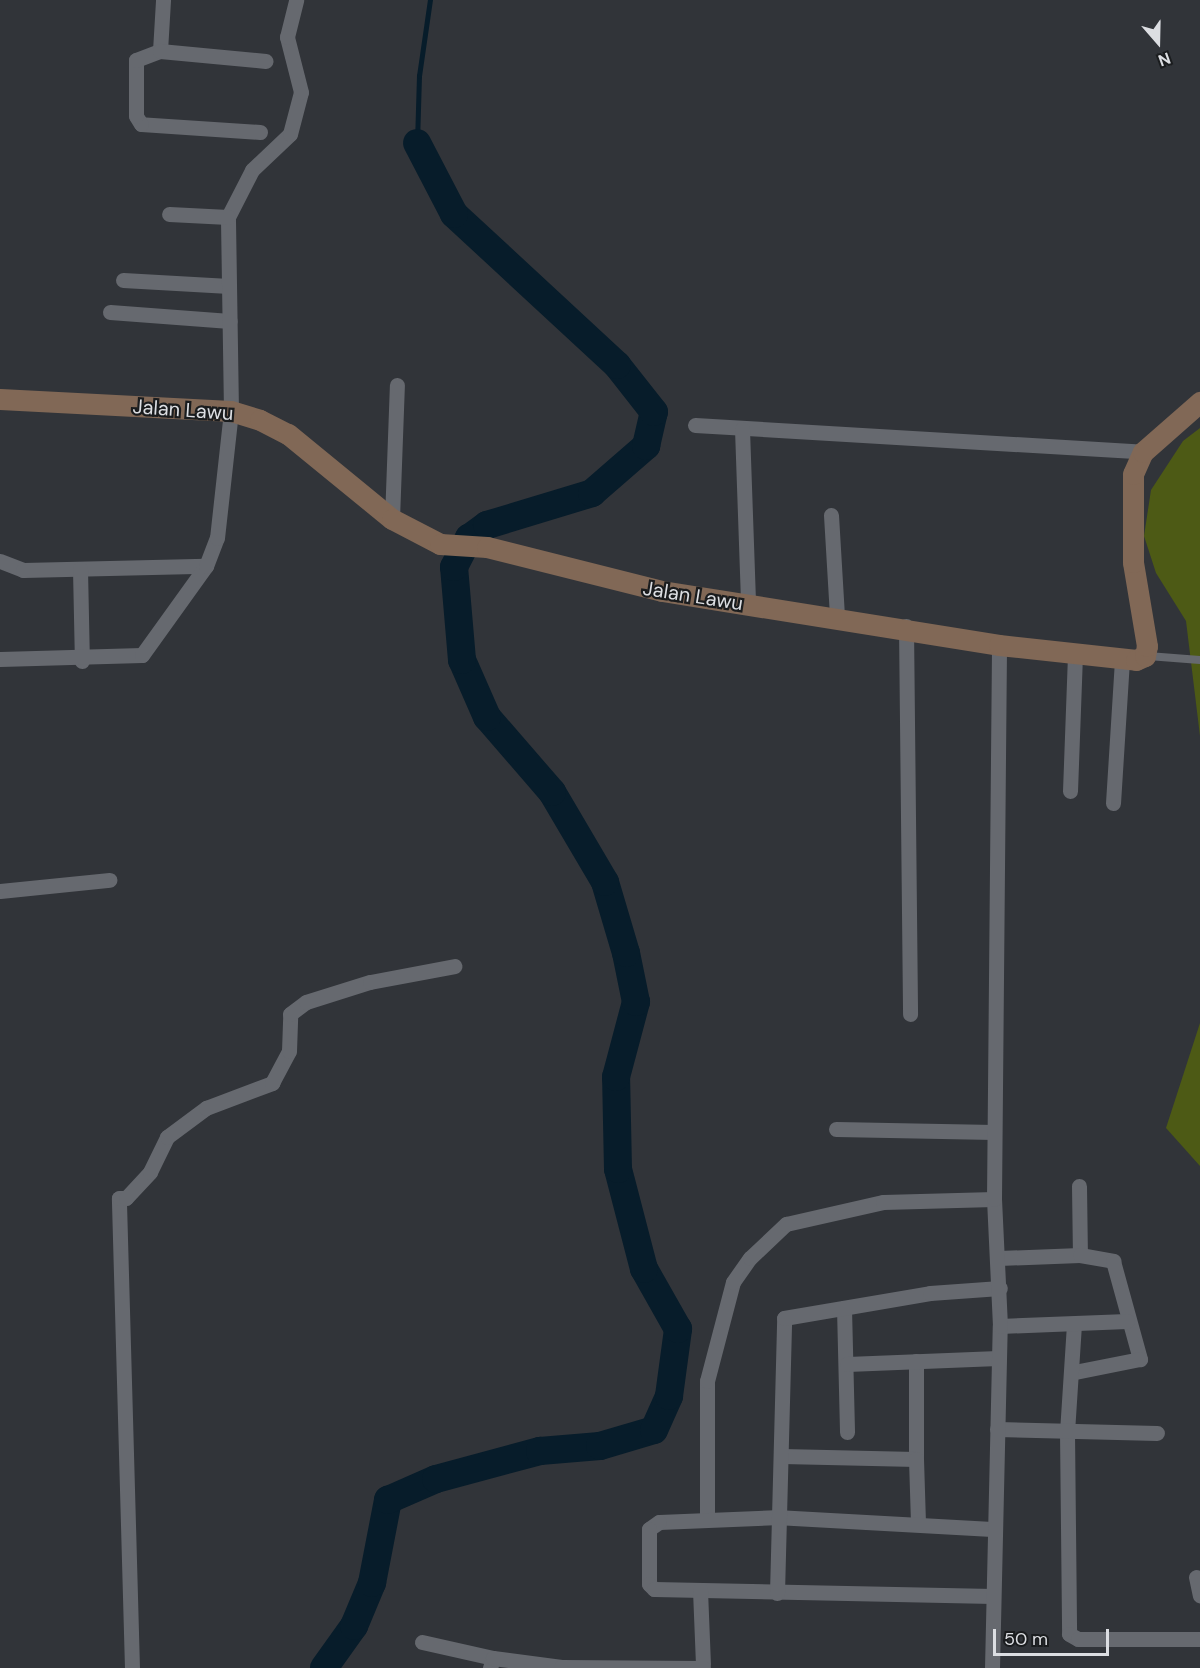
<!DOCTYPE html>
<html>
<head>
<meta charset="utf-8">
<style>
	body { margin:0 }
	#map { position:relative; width:1200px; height:1668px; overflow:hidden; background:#313439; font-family:"DM Sans",sans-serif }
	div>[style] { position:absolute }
	.green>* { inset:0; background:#4d5a15 }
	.stream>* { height:4.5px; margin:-2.25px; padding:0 2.25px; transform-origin:2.25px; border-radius:2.25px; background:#071c2a }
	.river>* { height:28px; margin:-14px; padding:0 14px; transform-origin:14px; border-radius:14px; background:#071c2a }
	.lane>* { height:8px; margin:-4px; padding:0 4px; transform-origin:4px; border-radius:4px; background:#66696f }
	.street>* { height:15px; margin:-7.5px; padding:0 7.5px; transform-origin:7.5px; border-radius:7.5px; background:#66696f }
	.secondary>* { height:21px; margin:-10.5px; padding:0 10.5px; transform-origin:10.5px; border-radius:10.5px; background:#816856 }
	span { translate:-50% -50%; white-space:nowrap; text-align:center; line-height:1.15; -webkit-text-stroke:4.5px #1a1c1e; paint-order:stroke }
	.street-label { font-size:20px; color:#dcdee2 }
	.north { position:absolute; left:1128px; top:12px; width:60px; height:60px; -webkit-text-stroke:4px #1a1c1e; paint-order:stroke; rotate:160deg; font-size:16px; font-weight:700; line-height:24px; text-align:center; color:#dcdee2 }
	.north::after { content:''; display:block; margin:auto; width:21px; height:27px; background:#dcdee2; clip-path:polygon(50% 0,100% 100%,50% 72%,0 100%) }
	.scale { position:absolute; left:993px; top:1629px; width:116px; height:27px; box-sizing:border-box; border:3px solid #dcdee2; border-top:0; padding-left:8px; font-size:18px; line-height:21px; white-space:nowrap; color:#dcdee2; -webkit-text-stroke:4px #1a1c1e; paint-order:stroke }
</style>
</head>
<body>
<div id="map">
	<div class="green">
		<div style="clip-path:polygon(1200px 428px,1200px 736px,1186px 621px,1156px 573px,1144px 536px,1151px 490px,1183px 441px)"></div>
		<div style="clip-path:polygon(1200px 1023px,1200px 1166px,1166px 1128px)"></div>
	</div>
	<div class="stream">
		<div style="left:417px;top:143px;width:67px;rotate:-88.3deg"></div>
		<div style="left:419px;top:76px;width:77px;rotate:-81.8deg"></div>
	</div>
	<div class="river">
		<div style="left:324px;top:1668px;width:52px;rotate:-54.5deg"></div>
		<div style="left:354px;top:1626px;width:47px;rotate:-67.3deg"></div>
		<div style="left:372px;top:1583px;width:85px;rotate:-79.1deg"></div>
		<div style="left:388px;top:1500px;width:52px;rotate:-23.6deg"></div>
		<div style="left:436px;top:1479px;width:108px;rotate:-15.1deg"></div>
		<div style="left:540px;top:1451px;width:60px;rotate:-4.8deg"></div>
		<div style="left:600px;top:1446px;width:56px;rotate:-16.5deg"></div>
		<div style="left:654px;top:1430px;width:37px;rotate:-66deg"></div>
		<div style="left:669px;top:1396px;width:68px;rotate:-82.3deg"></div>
		<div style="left:678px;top:1329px;width:69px;rotate:-119.5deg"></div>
		<div style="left:644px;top:1269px;width:103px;rotate:-104.6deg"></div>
		<div style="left:618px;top:1169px;width:92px;rotate:-91.2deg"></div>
		<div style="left:616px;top:1077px;width:78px;rotate:-75.1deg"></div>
		<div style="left:636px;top:1002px;width:50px;rotate:-101.5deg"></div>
		<div style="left:626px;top:953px;width:74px;rotate:-106.5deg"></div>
		<div style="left:605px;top:882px;width:104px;rotate:-120.5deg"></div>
		<div style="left:552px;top:792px;width:99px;rotate:-130.9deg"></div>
		<div style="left:487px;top:717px;width:62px;rotate:-113.7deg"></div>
		<div style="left:462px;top:660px;width:93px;rotate:-94.9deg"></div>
		<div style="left:454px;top:567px;width:33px;rotate:-63deg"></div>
		<div style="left:469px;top:538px;width:22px;rotate:-36deg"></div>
		<div style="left:487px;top:525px;width:110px;rotate:-16.9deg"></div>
		<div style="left:592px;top:493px;width:72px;rotate:-41deg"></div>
		<div style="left:646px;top:446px;width:35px;rotate:-77deg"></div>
		<div style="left:654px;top:412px;width:60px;rotate:-128.2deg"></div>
		<div style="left:617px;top:365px;width:222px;rotate:-137.2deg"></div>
		<div style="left:454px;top:214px;width:80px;rotate:-117.5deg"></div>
	</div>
	<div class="lane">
		<div style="left:1148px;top:656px;width:52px;rotate:4.4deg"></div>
	</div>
	<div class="street">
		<div style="left:160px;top:51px;width:51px;rotate:-86.6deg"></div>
		<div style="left:260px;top:132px;width:119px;rotate:-176.2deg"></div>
		<div style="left:141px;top:124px;width:9px;rotate:-122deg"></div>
		<div style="left:136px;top:116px;width:56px;rotate:-90deg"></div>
		<div style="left:136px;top:60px;width:26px;rotate:-21deg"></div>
		<div style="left:160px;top:51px;width:106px;rotate:5.4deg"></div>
		<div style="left:228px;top:217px;width:53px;rotate:-62.9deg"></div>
		<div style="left:252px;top:170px;width:52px;rotate:-43.5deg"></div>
		<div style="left:290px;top:134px;width:43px;rotate:-75.3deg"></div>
		<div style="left:301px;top:92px;width:57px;rotate:-104.3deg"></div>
		<div style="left:287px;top:37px;width:38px;rotate:-76deg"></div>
		<div style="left:123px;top:280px;width:106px;rotate:3.2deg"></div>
		<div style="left:110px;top:312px;width:120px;rotate:4.3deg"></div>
		<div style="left:695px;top:425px;width:449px;rotate:3.4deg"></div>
		<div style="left:742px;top:429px;width:176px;rotate:88deg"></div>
		<div style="left:831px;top:515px;width:101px;rotate:86.6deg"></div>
		<div style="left:392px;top:519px;width:134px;rotate:-87.9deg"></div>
		<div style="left:0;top:561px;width:25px;rotate:21deg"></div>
		<div style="left:23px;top:570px;width:183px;rotate:-1.3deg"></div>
		<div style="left:80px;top:569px;width:92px;rotate:88.8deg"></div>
		<div style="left:906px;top:626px;width:388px;rotate:89.4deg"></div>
		<div style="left:0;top:659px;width:142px;rotate:-1.6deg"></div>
		<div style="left:142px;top:655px;width:110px;rotate:-54.3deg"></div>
		<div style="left:206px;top:566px;width:30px;rotate:-69deg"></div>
		<div style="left:217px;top:538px;width:128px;rotate:-83.7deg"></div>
		<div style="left:231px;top:411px;width:194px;rotate:-90.9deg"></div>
		<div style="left:228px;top:217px;width:59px;rotate:-177.1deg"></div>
		<div style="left:1070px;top:791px;width:139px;rotate:-87.9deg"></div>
		<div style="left:1113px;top:803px;width:145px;rotate:-86.4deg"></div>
		<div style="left:0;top:891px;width:110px;rotate:-5.8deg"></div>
		<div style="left:836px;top:1129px;width:158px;rotate:1.1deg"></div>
		<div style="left:1079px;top:1186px;width:69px;rotate:89.2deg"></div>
		<div style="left:999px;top:1258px;width:81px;rotate:-2.1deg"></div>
		<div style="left:1080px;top:1255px;width:34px;rotate:10deg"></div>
		<div style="left:1113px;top:1261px;width:102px;rotate:74.6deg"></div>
		<div style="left:1140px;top:1359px;width:66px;rotate:168.7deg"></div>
		<div style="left:844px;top:1308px;width:124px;rotate:88.6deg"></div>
		<div style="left:1074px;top:1324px;width:108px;rotate:93.7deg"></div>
		<div style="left:1067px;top:1432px;width:202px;rotate:89.4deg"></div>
		<div style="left:1069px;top:1634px;width:10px;rotate:29deg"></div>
		<div style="left:1078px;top:1639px;width:122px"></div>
		<div style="left:1000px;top:1326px;width:127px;rotate:-2.3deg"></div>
		<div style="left:916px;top:1361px;width:98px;rotate:90deg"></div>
		<div style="left:847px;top:1364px;width:151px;rotate:-2.3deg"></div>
		<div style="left:997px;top:1429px;width:160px;rotate:1.4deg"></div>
		<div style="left:782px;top:1456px;width:134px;rotate:1.3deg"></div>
		<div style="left:916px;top:1459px;width:65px;rotate:88.2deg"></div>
		<div style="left:707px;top:1518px;width:137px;rotate:-90deg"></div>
		<div style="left:707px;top:1381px;width:102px;rotate:-75.3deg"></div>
		<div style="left:733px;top:1282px;width:29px;rotate:-55deg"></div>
		<div style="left:750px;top:1258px;width:50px;rotate:-43.4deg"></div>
		<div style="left:786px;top:1224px;width:99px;rotate:-12.8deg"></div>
		<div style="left:883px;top:1202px;width:111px;rotate:-1.5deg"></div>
		<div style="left:992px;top:1529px;width:212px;rotate:-176.8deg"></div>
		<div style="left:780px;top:1517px;width:121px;rotate:177.6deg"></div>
		<div style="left:659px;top:1522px;width:12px;rotate:145deg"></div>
		<div style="left:649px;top:1529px;width:55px;rotate:90deg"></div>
		<div style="left:649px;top:1584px;width:7px;rotate:45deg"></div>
		<div style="left:654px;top:1589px;width:339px;rotate:1.2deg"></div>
		<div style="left:1196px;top:1577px;width:19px;rotate:78deg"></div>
		<div style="left:700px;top:1590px;width:74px;rotate:87.7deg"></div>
		<div style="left:777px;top:1593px;width:275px;rotate:-88.5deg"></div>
		<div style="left:784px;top:1318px;width:148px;rotate:-9.7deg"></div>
		<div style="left:930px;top:1293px;width:70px;rotate:-4.1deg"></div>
		<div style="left:422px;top:1642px;width:73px;rotate:12.7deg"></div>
		<div style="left:132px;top:1668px;width:470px;rotate:-91.6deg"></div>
		<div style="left:119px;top:1198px;width:7px"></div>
		<div style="left:126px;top:1198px;width:35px;rotate:-47deg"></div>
		<div style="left:150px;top:1172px;width:39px;rotate:-64deg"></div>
		<div style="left:167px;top:1137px;width:49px;rotate:-36.6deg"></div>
		<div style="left:206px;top:1108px;width:71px;rotate:-20.7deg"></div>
		<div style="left:272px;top:1083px;width:36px;rotate:-62deg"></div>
		<div style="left:289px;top:1051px;width:37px;rotate:-88deg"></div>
		<div style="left:290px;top:1014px;width:20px;rotate:-37deg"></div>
		<div style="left:306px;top:1002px;width:67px;rotate:-17.4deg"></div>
		<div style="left:370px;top:982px;width:86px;rotate:-10.7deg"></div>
		<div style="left:490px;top:1668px;width:10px;rotate:-73deg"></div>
		<div style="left:493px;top:1658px;width:69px;rotate:7.5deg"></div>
		<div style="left:561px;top:1667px;width:142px;rotate:0.4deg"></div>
		<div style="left:992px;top:1668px;width:342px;rotate:-88.7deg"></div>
		<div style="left:1000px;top:1326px;width:127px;rotate:-92.7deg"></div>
		<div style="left:994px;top:1199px;width:554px;rotate:-89.48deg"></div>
	</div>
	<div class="secondary">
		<div style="left:0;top:399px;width:231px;rotate:3deg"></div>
		<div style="left:231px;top:411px;width:30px;rotate:17deg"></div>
		<div style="left:260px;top:420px;width:31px;rotate:27deg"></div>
		<div style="left:288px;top:434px;width:134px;rotate:39.3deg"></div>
		<div style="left:392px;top:519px;width:54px;rotate:27.5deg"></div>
		<div style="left:440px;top:544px;width:47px;rotate:3.7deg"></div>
		<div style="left:487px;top:547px;width:180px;rotate:14.1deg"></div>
		<div style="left:662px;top:591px;width:341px;rotate:9.1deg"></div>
		<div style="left:999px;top:645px;width:138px;rotate:6.2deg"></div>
		<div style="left:1136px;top:660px;width:10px;rotate:-24deg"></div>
		<div style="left:1145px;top:656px;width:10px;rotate:-79deg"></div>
		<div style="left:1147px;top:646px;width:85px;rotate:-99.5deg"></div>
		<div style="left:1133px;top:562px;width:88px;rotate:-90deg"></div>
		<div style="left:1133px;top:474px;width:24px;rotate:-66deg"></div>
		<div style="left:1143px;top:452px;width:76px;rotate:-41.3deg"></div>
	</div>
	<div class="street-label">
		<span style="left:183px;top:410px;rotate:4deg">Jalan Lawu</span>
		<span style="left:693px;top:596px;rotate:9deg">Jalan Lawu</span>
	</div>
	<div class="north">N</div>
	<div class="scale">50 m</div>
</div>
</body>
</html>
